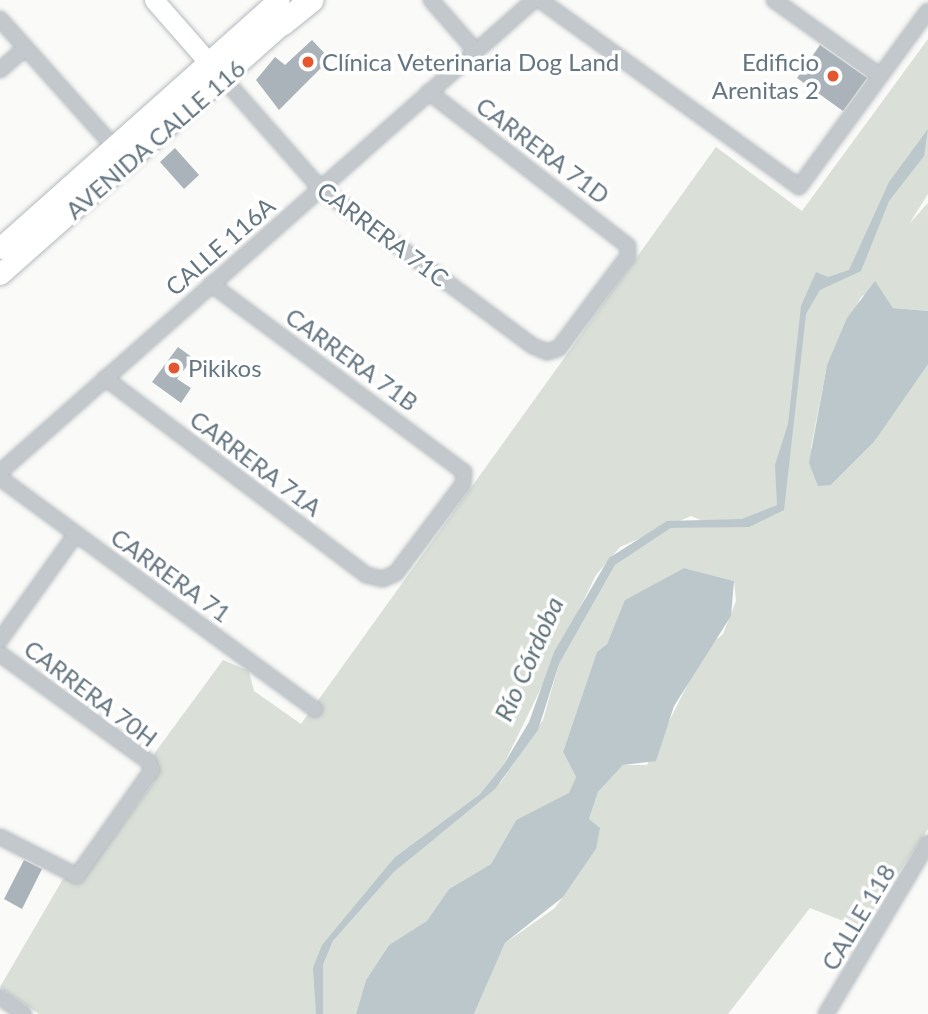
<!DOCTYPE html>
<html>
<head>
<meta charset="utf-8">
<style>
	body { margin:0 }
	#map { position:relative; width:928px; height:1014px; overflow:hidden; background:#fafaf8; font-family:Lato,sans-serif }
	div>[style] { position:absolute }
	.green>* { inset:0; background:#dadfd7 }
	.water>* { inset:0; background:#bbc7cb }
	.building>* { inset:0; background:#aab3b9 }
	.roads { filter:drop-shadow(0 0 2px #b3babf) drop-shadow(0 0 2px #b3babf) }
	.street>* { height:14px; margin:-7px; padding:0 7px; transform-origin:7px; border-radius:7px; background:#c3c8cc }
	.secondary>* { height:19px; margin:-9.5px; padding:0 9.5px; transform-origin:9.5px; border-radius:9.5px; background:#fff }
	.primary>* { height:21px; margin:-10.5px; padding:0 10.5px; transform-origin:10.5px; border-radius:10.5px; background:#fff }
	.highway>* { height:24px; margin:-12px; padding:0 12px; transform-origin:12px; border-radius:12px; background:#fff }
	.dots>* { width:19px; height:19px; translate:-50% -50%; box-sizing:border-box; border:4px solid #fff; border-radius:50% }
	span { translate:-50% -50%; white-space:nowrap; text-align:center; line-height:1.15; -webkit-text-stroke:7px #fff; paint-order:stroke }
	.poi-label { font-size:24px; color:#657683 }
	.left { translate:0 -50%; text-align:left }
	.right { translate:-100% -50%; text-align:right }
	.street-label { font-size:24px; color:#657683 }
	.water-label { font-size:26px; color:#60757c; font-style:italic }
</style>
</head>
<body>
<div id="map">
	<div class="green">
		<div style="clip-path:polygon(928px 39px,928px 194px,909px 224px,928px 203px,928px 311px,893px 308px,878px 286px,861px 297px,827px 365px,811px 448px,831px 485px,874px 442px,928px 362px,928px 829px,861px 928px,810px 908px,728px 1014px,474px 1014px,505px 943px,555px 908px,596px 849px,589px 819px,598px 792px,623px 765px,647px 765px,706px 648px,723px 634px,736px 601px,734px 581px,684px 568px,626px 600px,607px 644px,597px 653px,563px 752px,576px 777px,569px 794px,516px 820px,491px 864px,449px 889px,428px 921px,389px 945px,366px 980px,356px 1014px,323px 1014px,323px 965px,333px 941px,394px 872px,501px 782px,543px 720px,559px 664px,615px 565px,671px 528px,717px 527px,691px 516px,620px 547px,596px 575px,504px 764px,480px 794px,395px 857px,319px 953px,316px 1014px,39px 1014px,0 987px,63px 879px,84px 877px,154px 782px,151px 758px,223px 660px,249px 671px,254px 691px,301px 724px,716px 147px,802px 211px)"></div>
	</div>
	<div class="water">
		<div style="clip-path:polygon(928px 129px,924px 156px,889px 201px,861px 271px,820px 290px,806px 314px,784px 510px,749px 527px,671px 528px,615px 565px,559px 664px,538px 730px,495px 789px,394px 872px,333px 941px,323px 965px,323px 1014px,316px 1014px,313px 968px,322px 945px,395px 857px,480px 794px,504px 764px,529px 722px,554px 652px,609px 558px,667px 521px,742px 519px,777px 505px,775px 465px,788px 424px,801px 306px,816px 272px,828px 277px,849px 270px,889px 182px)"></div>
		<div style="clip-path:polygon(875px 281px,893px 308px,928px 311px,928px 364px,874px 442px,831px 485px,818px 486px,809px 463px,827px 365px,847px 318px)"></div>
		<div style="clip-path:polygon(684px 568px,734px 581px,731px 616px,674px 706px,656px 761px,623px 765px,598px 792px,589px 819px,600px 828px,596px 849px,563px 897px,505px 943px,474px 1014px,356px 1014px,366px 980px,389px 945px,427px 921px,449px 889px,491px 864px,516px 820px,569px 793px,576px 777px,563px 752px,597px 652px,607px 644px,625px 600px)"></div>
	</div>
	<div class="building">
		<div style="clip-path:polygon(312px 40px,330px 59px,279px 110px,256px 80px,275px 57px,285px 65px)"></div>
		<div style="clip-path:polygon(820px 45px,867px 78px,843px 111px,797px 78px)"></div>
		<div style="clip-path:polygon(175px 148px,199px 175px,184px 189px,160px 162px)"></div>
		<div style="clip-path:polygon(178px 347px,193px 358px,177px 379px,191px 388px,181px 403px,152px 382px)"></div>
		<div style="clip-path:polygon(24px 860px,42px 869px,22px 909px,4px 899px)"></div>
	</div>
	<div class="roads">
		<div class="street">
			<div style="left:431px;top:0;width:67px;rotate:48.7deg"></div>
			<div style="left:540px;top:0;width:319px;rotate:35.8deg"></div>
			<div style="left:799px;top:187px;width:218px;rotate:-53.8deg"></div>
			<div style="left:774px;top:0;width:130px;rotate:35.6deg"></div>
			<div style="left:0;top:19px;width:171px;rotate:48.3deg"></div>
			<div style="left:0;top:70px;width:33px;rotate:-41deg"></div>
			<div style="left:224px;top:79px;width:145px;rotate:48.6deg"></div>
			<div style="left:320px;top:188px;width:265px;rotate:36.6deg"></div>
			<div style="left:533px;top:346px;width:15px;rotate:23deg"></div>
			<div style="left:547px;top:352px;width:13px;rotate:-18deg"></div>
			<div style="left:559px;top:348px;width:115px;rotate:-53.1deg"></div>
			<div style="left:628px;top:256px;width:10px;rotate:-90deg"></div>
			<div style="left:628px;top:246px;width:252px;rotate:-142.3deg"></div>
			<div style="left:105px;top:378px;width:327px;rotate:37deg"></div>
			<div style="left:366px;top:575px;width:17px;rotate:13deg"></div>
			<div style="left:383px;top:579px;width:14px;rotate:-25deg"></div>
			<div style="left:396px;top:573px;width:111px;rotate:-53deg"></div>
			<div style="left:463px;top:484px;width:12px;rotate:-85deg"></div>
			<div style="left:464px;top:472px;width:315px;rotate:-143.4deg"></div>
			<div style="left:0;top:472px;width:713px;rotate:-41.47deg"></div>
			<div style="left:0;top:478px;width:391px;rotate:36.3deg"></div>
			<div style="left:0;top:640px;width:130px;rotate:-54.4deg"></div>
			<div style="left:0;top:654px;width:184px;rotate:35.9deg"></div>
			<div style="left:149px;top:762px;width:9px;rotate:69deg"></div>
			<div style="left:152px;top:770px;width:130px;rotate:125.3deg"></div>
			<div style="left:77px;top:876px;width:86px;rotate:-153.1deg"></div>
			<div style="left:0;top:997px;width:29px;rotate:35deg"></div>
			<div style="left:826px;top:1014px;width:199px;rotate:-59.2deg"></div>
		</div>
		<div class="secondary">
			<div style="left:154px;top:0;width:97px;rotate:48.8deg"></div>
		</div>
		<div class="primary">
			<div style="left:0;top:248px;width:373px;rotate:-41.7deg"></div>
			<div style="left:0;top:274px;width:392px;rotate:-41.6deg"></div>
		</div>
		<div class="highway">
			<div style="left:282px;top:24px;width:38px;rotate:-39deg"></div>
		</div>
	</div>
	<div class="dots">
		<div style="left:308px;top:62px;background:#e4572e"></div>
		<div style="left:833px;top:76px;background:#e4572e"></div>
		<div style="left:174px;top:368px;background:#e4572e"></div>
	</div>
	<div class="poi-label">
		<span class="left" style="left:322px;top:62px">Clínica Veterinaria Dog Land</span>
		<span class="right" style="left:819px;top:76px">Edificio<br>Arenitas 2</span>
		<span class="left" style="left:188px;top:368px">Pikikos</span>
	</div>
	<div class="street-label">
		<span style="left:155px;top:139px;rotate:-41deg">AVENIDA CALLE 116</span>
		<span style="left:543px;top:150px;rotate:37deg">CARRERA 71D</span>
		<span style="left:383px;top:234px;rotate:37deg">CARRERA 71C</span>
		<span style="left:220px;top:246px;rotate:-41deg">CALLE 116A</span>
		<span style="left:352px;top:359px;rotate:36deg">CARRERA 71B</span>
		<span style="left:256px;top:463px;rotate:37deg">CARRERA 71A</span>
		<span style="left:171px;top:575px;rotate:36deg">CARRERA 71</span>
		<span style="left:91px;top:693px;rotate:37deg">CARRERA 70H</span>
		<span style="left:858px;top:917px;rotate:-59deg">CALLE 118</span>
	</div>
	<div class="water-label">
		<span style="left:529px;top:659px;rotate:-66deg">Río Córdoba</span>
	</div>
</div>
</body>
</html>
